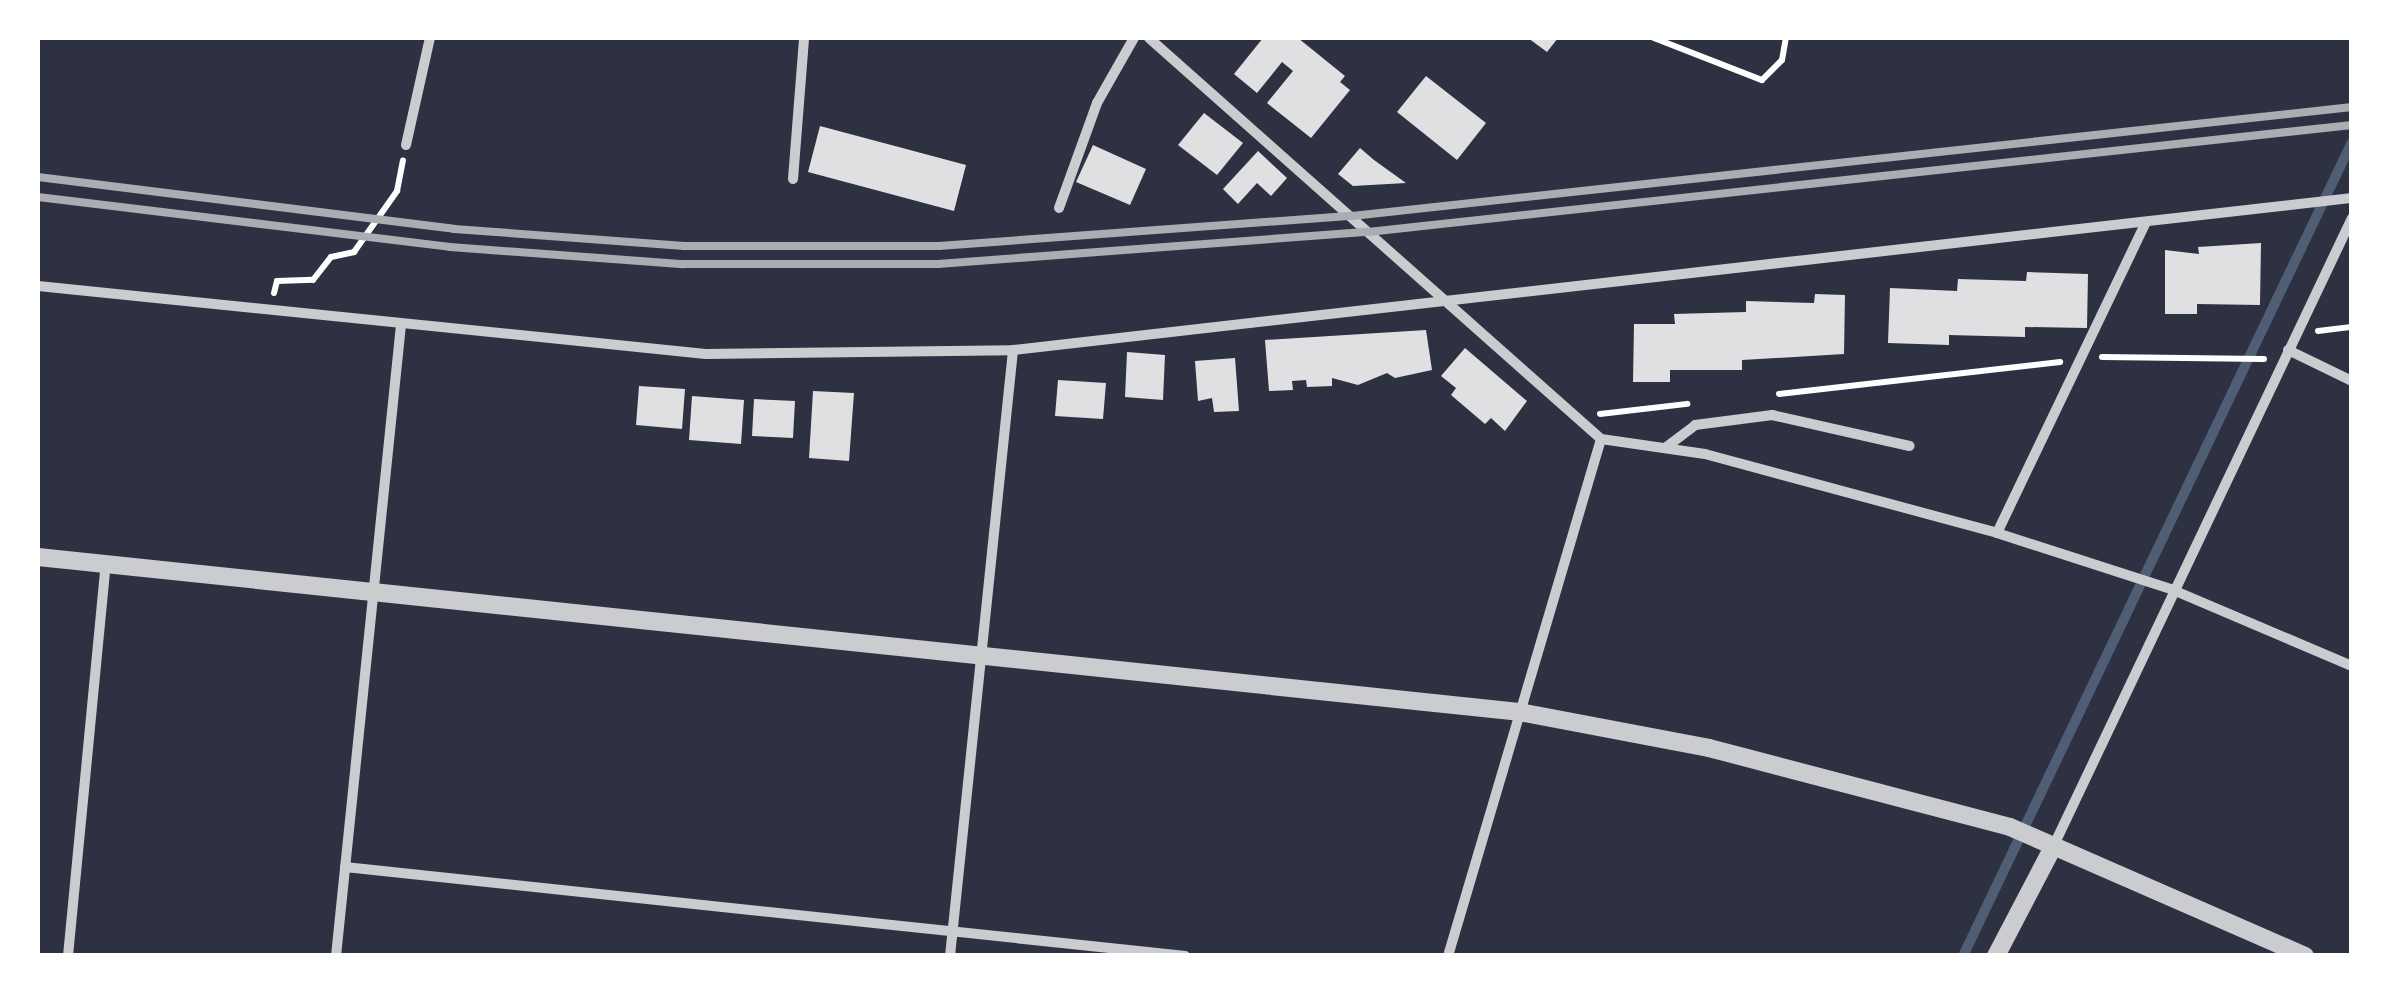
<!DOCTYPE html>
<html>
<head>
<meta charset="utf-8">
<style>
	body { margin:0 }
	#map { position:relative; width:2389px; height:993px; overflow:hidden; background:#2d3142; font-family:Figtree,sans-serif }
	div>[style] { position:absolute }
	.stream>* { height:10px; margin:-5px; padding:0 5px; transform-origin:5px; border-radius:5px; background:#4f5d75 }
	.building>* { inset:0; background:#e0e0e3 }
	.path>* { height:6px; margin:-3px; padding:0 3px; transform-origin:3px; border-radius:3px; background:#fff }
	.minor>* { height:10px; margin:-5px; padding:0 5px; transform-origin:5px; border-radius:5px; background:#caccd0 }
	.tertiary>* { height:18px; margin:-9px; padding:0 9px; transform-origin:9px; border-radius:9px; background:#caccd0 }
	.rail>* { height:8px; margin:-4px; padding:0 4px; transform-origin:4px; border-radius:4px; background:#abadb3 }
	span { translate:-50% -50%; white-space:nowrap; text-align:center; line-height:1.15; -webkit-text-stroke:9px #fff; paint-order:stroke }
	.frame { position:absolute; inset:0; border:40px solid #fff; pointer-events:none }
</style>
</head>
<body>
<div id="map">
	<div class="stream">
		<div style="left:1963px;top:956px;width:902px;rotate:-64.46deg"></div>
	</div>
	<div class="building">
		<div style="clip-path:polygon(1263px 38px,1298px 38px,1345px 76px,1340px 82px,1350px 90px,1311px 138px,1267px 103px,1293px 71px,1282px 62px,1257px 93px,1234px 74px)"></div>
		<div style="clip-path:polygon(1528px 38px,1558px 38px,1547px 52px)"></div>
		<div style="clip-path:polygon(1426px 76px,1486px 123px,1457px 160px,1397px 112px)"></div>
		<div style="clip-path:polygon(1204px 113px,1243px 143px,1217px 175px,1178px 145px)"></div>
		<div style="clip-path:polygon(820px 126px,966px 165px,954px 211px,808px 172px)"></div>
		<div style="clip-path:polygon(1093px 145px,1146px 169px,1130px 205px,1076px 182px)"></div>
		<div style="clip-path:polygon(1360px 148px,1374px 160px,1406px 183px,1353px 186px,1338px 174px)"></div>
		<div style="clip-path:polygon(1258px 151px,1287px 178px,1271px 196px,1257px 183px,1238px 204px,1223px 189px)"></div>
		<div style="clip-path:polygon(2261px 243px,2260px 305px,2197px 304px,2197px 314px,2165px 314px,2165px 250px,2199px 254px,2198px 247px)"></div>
		<div style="clip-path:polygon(2027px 272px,2088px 274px,2087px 328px,2025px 327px,2025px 337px,1949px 335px,1949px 345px,1888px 343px,1890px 288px,1957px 291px,1958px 279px,2026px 281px)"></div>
		<div style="clip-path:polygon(1815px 294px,1845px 295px,1844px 354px,1742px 360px,1742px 370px,1670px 370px,1670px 382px,1633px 382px,1634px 324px,1675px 324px,1674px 314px,1746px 312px,1746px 301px,1814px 303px)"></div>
		<div style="clip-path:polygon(1426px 330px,1432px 370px,1395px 378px,1387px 373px,1358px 385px,1332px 378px,1332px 386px,1307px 387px,1306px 380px,1292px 381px,1293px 390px,1269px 391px,1265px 340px)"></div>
		<div style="clip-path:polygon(1465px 348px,1527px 401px,1505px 431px,1491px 418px,1485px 424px,1451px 395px,1456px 388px,1441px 376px)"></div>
		<div style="clip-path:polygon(1127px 352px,1165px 355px,1163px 400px,1125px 397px)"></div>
		<div style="clip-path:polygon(1235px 358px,1239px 411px,1214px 412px,1212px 398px,1198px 401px,1195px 361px)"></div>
		<div style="clip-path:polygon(1058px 380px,1106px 383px,1103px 419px,1055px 416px)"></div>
		<div style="clip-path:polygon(639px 386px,685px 389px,682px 429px,636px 425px)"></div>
		<div style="clip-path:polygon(813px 391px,854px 393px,849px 461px,809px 458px)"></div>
		<div style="clip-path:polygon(692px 396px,744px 400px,741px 444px,689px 440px)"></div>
		<div style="clip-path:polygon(754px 399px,795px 401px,793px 438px,752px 436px)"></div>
	</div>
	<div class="path">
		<div style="left:1654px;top:38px;width:116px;rotate:21.3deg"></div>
		<div style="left:1762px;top:80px;width:28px;rotate:-45deg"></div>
		<div style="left:1782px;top:60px;width:22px;rotate:-80deg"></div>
		<div style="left:274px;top:293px;width:12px;rotate:-76deg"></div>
		<div style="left:277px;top:281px;width:36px;rotate:-2deg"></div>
		<div style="left:313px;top:280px;width:29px;rotate:-52deg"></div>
		<div style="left:331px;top:257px;width:24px;rotate:-12deg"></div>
		<div style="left:354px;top:252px;width:75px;rotate:-54.8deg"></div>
		<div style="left:397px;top:191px;width:31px;rotate:-79deg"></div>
		<div style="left:2318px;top:331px;width:34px;rotate:-7deg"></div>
		<div style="left:2102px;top:357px;width:162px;rotate:0.7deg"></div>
		<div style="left:1779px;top:394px;width:283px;rotate:-6.5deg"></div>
		<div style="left:1600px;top:414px;width:88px;rotate:-6.6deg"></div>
	</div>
	<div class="minor">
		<div style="left:1149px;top:38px;width:604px;rotate:41.58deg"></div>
		<div style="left:1601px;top:439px;width:105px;rotate:8.2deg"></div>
		<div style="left:1705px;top:454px;width:302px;rotate:15.1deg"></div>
		<div style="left:1997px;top:533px;width:185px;rotate:17.9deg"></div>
		<div style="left:2173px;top:590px;width:194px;rotate:23deg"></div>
		<div style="left:406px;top:145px;width:110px;rotate:-77.4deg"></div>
		<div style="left:793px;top:179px;width:141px;rotate:-85.5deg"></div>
		<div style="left:1059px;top:208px;width:112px;rotate:-70.1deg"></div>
		<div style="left:1097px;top:103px;width:75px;rotate:-60.4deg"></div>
		<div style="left:38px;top:286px;width:671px;rotate:5.81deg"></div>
		<div style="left:706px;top:354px;width:307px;rotate:-0.7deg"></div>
		<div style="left:1013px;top:350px;width:1348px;rotate:-6.48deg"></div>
		<div style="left:2288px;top:350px;width:71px;rotate:25.8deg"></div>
		<div style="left:1665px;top:448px;width:38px;rotate:-37deg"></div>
		<div style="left:1695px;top:425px;width:78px;rotate:-7.4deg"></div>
		<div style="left:1772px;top:415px;width:141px;rotate:12.7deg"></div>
		<div style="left:1997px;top:533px;width:345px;rotate:-64.4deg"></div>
		<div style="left:2054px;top:845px;width:694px;rotate:-64.58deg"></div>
		<div style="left:345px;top:867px;width:845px;rotate:6.05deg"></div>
		<div style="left:68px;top:956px;width:394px;rotate:-84.5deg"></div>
		<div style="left:336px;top:956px;width:634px;rotate:-84.12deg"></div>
		<div style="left:950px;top:956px;width:609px;rotate:-84.06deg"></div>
		<div style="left:1448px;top:956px;width:539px;rotate:-73.51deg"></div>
	</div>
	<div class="tertiary">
		<div style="left:38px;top:557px;width:1489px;rotate:5.97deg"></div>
		<div style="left:1519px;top:712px;width:193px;rotate:10.7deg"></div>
		<div style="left:1709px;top:748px;width:311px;rotate:14.7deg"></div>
		<div style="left:2010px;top:827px;width:322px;rotate:23.6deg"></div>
		<div style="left:1996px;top:956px;width:125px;rotate:-62.4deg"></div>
	</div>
	<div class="rail">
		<div style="left:38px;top:177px;width:419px;rotate:7.1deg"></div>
		<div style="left:454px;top:229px;width:231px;rotate:4.2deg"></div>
		<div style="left:684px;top:246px;width:255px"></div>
		<div style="left:939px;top:246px;width:414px;rotate:-4.2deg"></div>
		<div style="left:1352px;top:216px;width:1006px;rotate:-6.22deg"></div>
		<div style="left:38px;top:197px;width:415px;rotate:6.9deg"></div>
		<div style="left:450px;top:247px;width:234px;rotate:4.2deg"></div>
		<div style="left:683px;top:264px;width:255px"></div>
		<div style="left:938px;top:264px;width:431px;rotate:-4.3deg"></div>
		<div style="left:1368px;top:232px;width:990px;rotate:-6.21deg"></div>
	</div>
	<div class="frame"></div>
</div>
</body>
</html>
